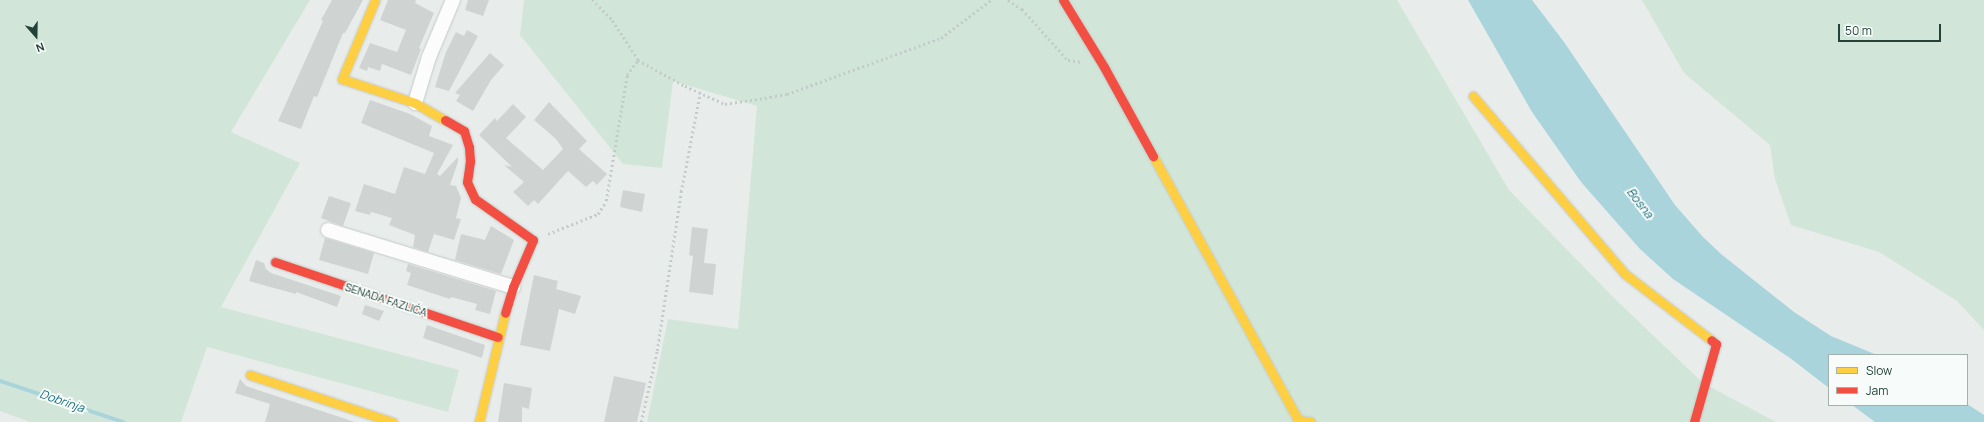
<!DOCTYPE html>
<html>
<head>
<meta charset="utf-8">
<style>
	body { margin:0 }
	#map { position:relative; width:1984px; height:422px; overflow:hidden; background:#e8edeb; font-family:Manrope,sans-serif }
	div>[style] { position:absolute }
	.green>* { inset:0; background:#d1e6d8 }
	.water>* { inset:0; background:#a9d4db }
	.stream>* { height:4px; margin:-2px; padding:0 2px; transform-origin:2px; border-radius:2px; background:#a9d4db }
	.building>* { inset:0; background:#cfd4d2 }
	.path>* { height:2.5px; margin-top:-1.25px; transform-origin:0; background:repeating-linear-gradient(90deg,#c3ccca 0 2px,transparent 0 5px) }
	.roads { filter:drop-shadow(0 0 1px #c5cac8) drop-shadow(0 0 1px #c5cac8) }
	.street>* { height:14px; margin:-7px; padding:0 7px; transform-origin:7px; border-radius:7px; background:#fcfcfc }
	.slow>* { height:9px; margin:-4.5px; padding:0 4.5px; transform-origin:4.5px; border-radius:4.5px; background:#ffcf43 }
	.jam>* { height:9px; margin:-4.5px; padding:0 4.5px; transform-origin:4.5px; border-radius:4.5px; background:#f24e42 }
	span { translate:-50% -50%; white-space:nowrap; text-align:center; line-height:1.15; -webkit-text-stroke:4px #f7fbf9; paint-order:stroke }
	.street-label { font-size:11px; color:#24423a }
	.water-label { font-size:12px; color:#1c6f80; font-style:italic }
	.legend { position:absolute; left:1828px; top:354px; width:140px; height:52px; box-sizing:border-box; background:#f7fbf9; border:1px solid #a3b1ad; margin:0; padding:5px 7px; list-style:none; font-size:12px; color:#24423a }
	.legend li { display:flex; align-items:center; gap:8px; height:20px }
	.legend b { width:20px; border:1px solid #a3b1ad }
	.north { position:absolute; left:16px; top:16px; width:40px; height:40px; -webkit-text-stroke:3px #f7fbf9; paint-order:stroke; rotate:160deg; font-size:11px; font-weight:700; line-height:16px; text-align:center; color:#24423a }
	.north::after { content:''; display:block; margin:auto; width:14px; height:18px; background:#24423a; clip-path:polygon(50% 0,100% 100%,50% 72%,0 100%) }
	.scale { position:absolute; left:1838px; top:24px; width:103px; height:18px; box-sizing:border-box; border:2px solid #24423a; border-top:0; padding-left:5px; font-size:12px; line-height:14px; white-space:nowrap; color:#24423a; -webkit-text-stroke:3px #f7fbf9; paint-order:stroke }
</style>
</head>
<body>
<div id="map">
	<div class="green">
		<div style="clip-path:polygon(0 0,310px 0,231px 132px,300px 163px,221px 307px,459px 370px,448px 412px,207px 347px,181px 422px,30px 422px,0 411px)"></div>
		<div style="clip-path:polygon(524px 0,1397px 0,1509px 190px,1613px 297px,1703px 383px,1776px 422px,647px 422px,668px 319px,738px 329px,757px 106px,673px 81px,662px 168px,623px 164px,520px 35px)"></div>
		<div style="clip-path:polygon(1642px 0,1984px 0,1984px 330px,1957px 301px,1879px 252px,1791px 225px,1775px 179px,1770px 145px,1684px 73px)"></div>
	</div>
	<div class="water">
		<div style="clip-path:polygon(1468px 0,1532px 0,1564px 42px,1675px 205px,1703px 237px,1721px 254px,1794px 312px,1831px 336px,1877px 355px,1829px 355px,1829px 388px,1790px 358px,1673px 279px,1640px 249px,1581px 182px,1532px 112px)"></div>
		<div style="clip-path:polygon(1967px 404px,1984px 415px,1984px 422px,1875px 422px,1852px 405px)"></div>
	</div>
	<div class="stream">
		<div style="left:0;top:381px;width:130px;rotate:18.4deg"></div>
	</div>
	<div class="building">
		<div style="clip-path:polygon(332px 0,363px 0,345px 33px,343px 33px,317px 97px,314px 96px,301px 129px,278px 121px,323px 21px,321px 20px)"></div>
		<div style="clip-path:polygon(388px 0,416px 0,415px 3px,434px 13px,419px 48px,421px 49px,411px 75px,382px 64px,380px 71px,368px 67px,367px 71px,359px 68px,370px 43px,397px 52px,406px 30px,380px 20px)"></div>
		<div style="clip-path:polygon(468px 0,489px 0,483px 16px,465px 10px)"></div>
		<div style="clip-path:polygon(467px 30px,478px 36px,449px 91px,435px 87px,446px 52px,456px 32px,464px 36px)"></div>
		<div style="clip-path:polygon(490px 53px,504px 65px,491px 80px,473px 111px,456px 101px,460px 95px,455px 93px)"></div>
		<div style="clip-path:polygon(370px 100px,410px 114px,432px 126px,429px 136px,453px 145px,437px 174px,440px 176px,458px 157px,458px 162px,450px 185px,456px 186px,461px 198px,456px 218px,461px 219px,454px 240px,434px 234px,428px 252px,413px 247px,415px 235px,389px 225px,392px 218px,371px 212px,370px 215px,355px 211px,364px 184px,395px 194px,404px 167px,425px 174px,434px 153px,361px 123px)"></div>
		<div style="clip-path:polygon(549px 102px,587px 141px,579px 149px,607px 174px,597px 185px,593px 181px,586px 187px,568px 171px,538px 204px,534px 200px,528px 206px,513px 192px,524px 182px,504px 165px,512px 167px,479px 135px,495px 118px,497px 121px,513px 104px,526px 117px,506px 138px,543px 170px,563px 149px,556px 139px,534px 120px)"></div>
		<div style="clip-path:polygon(623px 190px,645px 194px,642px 212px,620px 207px)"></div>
		<div style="clip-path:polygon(329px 196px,351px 203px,343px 226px,321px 218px)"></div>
		<div style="clip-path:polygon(491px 226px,514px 240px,501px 274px,455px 260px,461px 234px,485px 240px)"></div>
		<div style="clip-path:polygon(692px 227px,708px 229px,704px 263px,716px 264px,713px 295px,689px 292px,693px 256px,689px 255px)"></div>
		<div style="clip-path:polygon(325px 238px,374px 253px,368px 274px,319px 260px)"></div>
		<div style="clip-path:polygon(256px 260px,264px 263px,266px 269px,271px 273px,341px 296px,337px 307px,296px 292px,296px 294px,249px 281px)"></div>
		<div style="clip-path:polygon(408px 264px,496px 291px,490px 314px,475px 310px,477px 304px,451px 297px,450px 299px,407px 285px,411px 273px,406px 271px)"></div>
		<div style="clip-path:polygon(534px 275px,558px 281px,556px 289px,581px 296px,575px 314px,559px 309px,550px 351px,520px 345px)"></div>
		<div style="clip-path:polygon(365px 305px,384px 311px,379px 321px,362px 314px)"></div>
		<div style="clip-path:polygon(427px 325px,485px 345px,482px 358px,423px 338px)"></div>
		<div style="clip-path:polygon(614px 376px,646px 383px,637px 422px,604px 422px)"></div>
		<div style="clip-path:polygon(240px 379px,246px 386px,355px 422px,265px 422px,270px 404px,235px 393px)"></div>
		<div style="clip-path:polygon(504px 383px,532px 388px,529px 409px,522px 407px,522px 422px,498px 422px)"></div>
	</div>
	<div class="path">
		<div style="left:1008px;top:0;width:17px;rotate:33deg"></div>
		<div style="left:1022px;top:9px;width:69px;rotate:48deg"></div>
		<div style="left:1068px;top:60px;width:14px;rotate:8deg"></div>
		<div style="left:638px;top:60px;width:54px;rotate:29deg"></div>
		<div style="left:685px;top:86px;width:44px;rotate:24.2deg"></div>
		<div style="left:725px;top:104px;width:46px;rotate:-8.8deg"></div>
		<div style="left:770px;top:97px;width:17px;rotate:-10deg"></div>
		<div style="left:787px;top:94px;width:164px;rotate:-20deg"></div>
		<div style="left:941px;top:38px;width:63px;rotate:-37.2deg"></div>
		<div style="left:548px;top:234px;width:54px;rotate:-21.8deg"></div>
		<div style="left:598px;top:214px;width:15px;rotate:-58deg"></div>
		<div style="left:606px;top:201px;width:128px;rotate:-80.5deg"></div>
		<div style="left:627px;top:75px;width:19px;rotate:-54deg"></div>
		<div style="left:638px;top:60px;width:49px;rotate:-123.4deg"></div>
		<div style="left:611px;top:19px;width:27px;rotate:-135deg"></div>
		<div style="left:641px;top:422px;width:73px;rotate:-77.3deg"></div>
		<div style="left:657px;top:351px;width:161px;rotate:-81.4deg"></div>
		<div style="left:681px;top:192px;width:101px;rotate:-79.1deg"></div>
	</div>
	<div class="roads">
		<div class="street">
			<div style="left:415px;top:103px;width:48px;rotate:-73.1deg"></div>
			<div style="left:429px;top:57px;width:62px;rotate:-67.2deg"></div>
			<div style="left:328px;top:230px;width:194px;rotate:17.1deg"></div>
		</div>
		<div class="slow">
			<div style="left:375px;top:0;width:86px;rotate:112.7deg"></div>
			<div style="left:342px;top:79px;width:77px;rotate:18.2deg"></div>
			<div style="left:415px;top:103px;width:34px;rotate:30deg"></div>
			<div style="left:1473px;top:96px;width:234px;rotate:49.5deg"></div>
			<div style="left:1625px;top:274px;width:108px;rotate:37.5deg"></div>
			<div style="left:1153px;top:156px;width:301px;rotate:61.2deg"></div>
			<div style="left:1298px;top:420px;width:13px;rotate:9deg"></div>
			<div style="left:250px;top:375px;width:150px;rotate:18.3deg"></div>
			<div style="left:479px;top:422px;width:112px;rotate:-76.6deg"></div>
		</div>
		<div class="jam">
			<div style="left:1063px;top:0;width:79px;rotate:58.5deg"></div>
			<div style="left:1104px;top:67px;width:102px;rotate:61.2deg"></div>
			<div style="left:445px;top:120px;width:22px;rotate:30deg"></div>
			<div style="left:464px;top:131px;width:17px;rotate:73deg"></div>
			<div style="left:469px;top:147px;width:14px;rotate:86deg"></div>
			<div style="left:470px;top:161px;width:21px;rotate:98deg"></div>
			<div style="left:467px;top:182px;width:19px;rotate:65deg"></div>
			<div style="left:475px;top:199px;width:71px;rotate:35.3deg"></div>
			<div style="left:533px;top:240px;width:51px;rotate:113.1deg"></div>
			<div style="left:513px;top:287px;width:27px;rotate:107deg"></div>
			<div style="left:275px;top:262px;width:235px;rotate:18.6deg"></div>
			<div style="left:1694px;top:422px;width:81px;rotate:-74.2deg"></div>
			<div style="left:1716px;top:344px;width:6px;rotate:-141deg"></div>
		</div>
	</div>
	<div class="street-label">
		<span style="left:386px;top:300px;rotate:18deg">SENADA FAZLIĆA</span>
	</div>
	<div class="water-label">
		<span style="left:1640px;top:203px;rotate:52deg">Bosna</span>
		<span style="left:62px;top:401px;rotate:19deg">Dobrinja</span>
	</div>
	<ul class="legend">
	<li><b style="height:5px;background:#ffcf43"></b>Slow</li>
	<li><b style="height:5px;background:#f24e42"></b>Jam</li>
	</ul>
	<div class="north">N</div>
	<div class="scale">50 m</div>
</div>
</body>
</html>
